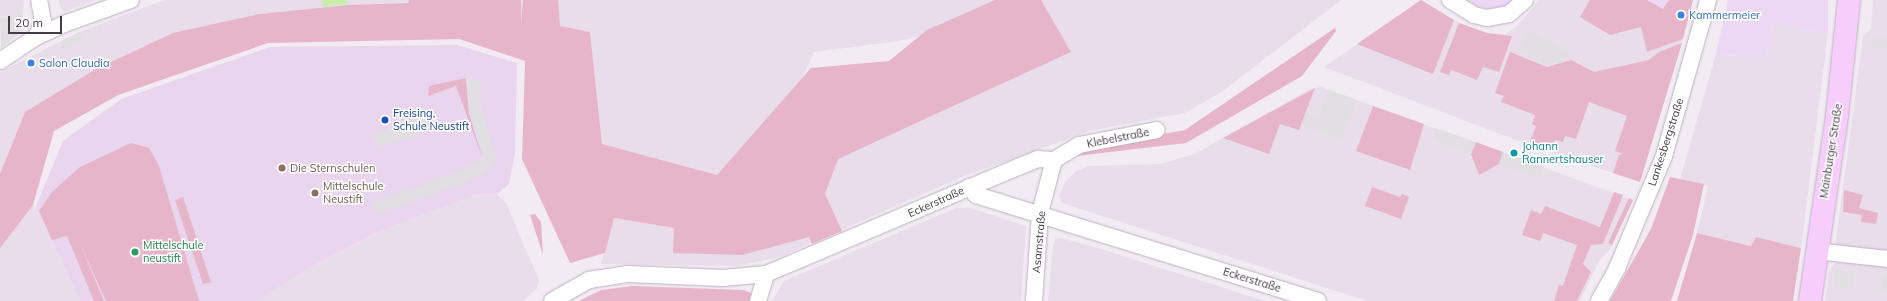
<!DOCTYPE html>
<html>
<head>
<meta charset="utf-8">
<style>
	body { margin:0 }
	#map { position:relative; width:1887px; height:301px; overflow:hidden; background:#f3ebf4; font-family:Mulish,sans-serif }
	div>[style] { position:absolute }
	.residential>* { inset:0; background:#e9ddec }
	.commercial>* { inset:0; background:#ecd7f5 }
	.education>* { inset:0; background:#e9d5ed }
	.green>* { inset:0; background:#e7b5ca }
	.parking>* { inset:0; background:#e2dfe3 }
	.water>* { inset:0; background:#caeeaa }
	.roads { filter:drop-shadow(0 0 1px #bfb0c3) drop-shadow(0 0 1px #bfb0c3) }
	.minor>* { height:16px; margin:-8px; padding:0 8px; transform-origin:8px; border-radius:8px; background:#fff }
	.secondary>* { height:22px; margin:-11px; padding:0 11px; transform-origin:11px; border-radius:11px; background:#f7cdfc }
	.dots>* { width:11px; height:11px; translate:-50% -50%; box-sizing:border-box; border:2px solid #fff; border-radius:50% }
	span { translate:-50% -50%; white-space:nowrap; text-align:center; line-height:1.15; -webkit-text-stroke:3px #fff; paint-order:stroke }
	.shop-label { font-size:11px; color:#366cbe }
	.left { translate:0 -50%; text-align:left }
	.transit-label { font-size:11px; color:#164399 }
	.street-label { font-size:11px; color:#443948 }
	.culture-label { font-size:11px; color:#0d838f }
	.education-label { font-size:11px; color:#785e54 }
	.leisure-label { font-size:11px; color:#27864d }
	.scale { position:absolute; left:8px; top:16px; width:54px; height:18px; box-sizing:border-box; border:2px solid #443948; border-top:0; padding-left:5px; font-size:12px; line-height:14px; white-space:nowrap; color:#443948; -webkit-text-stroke:3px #fff; paint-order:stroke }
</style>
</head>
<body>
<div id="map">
	<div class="residential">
		<div style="clip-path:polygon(0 0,24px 0,23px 13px,0 19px)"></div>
		<div style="clip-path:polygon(58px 0,96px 0,63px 12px)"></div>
		<div style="clip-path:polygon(165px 0,409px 0,408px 3px,348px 5px,259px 14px,153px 83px,118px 95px,54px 131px,33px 204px,39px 211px,80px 301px,0 301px,0 72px,81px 31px)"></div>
		<div style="clip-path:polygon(521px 0,1341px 0,1223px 91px,1185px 113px,1090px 131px,962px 177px,779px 257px,737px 266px,601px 264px,614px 218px,674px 228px,813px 165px,1036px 6px,899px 41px,814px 52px,753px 189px,717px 175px,602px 145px,590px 32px,519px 23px)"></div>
		<div style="clip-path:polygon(1421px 0,1459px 23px,1487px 33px,1506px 34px,1519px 24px,1539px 0,1647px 0,1687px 24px,1640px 182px,1529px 145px,1324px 67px)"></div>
		<div style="clip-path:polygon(1873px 0,1887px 0,1887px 255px,1835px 248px,1863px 36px,1871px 29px)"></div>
		<div style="clip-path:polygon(1771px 23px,1828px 33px,1801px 248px,1756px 237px,1752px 246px,1697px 233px,1708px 186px,1680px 179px,1716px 54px,1767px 58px)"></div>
		<div style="clip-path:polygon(1321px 87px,1633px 200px,1611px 248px,1599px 261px,1580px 301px,1367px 301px,1062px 203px,1059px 195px,1066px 181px,1076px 171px,1089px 166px,1160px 164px,1194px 154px,1310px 89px)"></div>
		<div style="clip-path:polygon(497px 194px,506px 203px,539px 280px,537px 288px,523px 301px,256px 301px,323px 260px,380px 231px,475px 195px)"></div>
		<div style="clip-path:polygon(956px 208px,971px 208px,1026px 226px,1021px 301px,772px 301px,784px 281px)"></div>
		<div style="clip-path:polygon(1061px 238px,1098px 248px,1265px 301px,1048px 301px,1053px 246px,1055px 239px)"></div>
		<div style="clip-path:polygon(1837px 261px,1887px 266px,1887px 301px,1825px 301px,1829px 270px)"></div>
	</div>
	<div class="commercial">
		<div style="clip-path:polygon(1468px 0,1513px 0,1505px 6px,1489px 9px,1477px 6px)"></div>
		<div style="clip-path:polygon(1647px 0,1693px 0,1687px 24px,1663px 9px)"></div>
		<div style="clip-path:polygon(1728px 0,1828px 0,1828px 33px,1771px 23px,1767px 58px,1716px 54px)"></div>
	</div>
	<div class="education">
		<div style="clip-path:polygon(457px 45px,517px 63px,515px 153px,509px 184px,497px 194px,475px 195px,380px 231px,323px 260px,256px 301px,80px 301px,36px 206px,63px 141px,121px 99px,270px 47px)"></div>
	</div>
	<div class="green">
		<div style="clip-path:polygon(409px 0,521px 0,521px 24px,523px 0,558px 0,560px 26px,590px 32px,602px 144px,717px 175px,811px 68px,889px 61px,927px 30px,995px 0,1041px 0,1071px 52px,838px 159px,825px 194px,842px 231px,812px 244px,809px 237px,742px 255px,673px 253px,674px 228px,614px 218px,605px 253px,570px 263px,522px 159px,525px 61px,459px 39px,268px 43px,118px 95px,54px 131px,33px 205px,0 248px,0 174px,25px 112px,96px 69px,173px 33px,259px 14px,348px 5px,408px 3px)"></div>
		<div style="clip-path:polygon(1421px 0,1454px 20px,1433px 74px,1357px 44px)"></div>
		<div style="clip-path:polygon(1590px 0,1647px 0,1663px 9px,1669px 0,1693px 0,1683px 39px,1647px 52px,1641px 27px,1610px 35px,1580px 17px)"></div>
		<div style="clip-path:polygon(1459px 23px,1487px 33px,1512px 36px,1499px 72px,1483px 67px,1477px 80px,1451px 70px,1449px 75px,1440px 72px)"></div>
		<div style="clip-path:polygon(1335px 28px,1336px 31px,1302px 76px,1186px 143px,1077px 156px,1095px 147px,1185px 130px)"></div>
		<div style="clip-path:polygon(1682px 43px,1640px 182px,1613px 173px,1619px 155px,1623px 154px,1615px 151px,1627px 116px,1589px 102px,1576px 139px,1565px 136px,1563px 142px,1555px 140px,1552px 150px,1530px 142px,1536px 126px,1532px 124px,1535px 115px,1501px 102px,1504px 96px,1495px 93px,1510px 52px,1547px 67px,1571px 60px,1594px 72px,1649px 60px,1659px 52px)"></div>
		<div style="clip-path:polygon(466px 78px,469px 113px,482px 157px,456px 86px,428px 96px,429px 86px)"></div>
		<div style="clip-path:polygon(1315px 88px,1299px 130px,1280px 124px,1269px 154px,1223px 138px)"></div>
		<div style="clip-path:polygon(1373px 106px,1424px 124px,1410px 170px,1356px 151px)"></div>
		<div style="clip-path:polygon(1476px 142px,1503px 152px,1499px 164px,1479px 175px,1471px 154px)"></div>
		<div style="clip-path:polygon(131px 143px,149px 148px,159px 166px,199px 301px,106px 301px,80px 244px,104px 301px,94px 301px,67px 236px,52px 240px,39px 211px,52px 192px,80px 167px)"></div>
		<div style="clip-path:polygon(1670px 177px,1704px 184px,1693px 235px,1671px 301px,1610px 301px,1651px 229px)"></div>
		<div style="clip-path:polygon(1372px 187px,1400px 197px,1402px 194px,1409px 197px,1401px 219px,1365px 206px)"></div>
		<div style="clip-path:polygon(1844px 190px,1863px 195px,1859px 208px,1878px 213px,1876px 224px,1861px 222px,1862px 215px,1843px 212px)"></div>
		<div style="clip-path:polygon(1614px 192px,1623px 195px,1603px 244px,1591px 245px,1583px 264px,1591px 272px,1577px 301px,1554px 301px,1559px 285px,1563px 286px,1577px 245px,1543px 233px,1540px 241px,1522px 235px,1531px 210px,1541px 214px,1545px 206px,1600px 227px)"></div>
		<div style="clip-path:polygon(183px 197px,211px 282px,203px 284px,175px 200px)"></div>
		<div style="clip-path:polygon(1629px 198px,1633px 200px,1612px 245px,1608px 243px)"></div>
		<div style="clip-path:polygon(535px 214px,541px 222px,543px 255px,530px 215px)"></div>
		<div style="clip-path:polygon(1697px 233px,1751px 246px,1756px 237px,1801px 248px,1793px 301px,1677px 301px)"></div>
		<div style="clip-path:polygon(632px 286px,744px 290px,753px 294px,753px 301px,579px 301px,601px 290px)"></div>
	</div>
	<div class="parking">
		<div style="clip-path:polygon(23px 13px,21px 32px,1px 48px,0 19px)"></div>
		<div style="clip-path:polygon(1529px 29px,1570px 53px,1563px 62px,1548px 64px,1518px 50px)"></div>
		<div style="clip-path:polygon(81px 31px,85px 41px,64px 51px,60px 42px)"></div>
		<div style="clip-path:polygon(1872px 37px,1887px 39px,1887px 49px,1871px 47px)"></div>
		<div style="clip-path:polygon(466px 78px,480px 82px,480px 103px,496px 158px,490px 168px,464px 183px,378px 214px,371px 203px,455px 173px,482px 159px,483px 154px,469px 113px)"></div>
		<div style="clip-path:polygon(1329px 90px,1357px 100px,1341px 140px,1301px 125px,1306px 112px,1318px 117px)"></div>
		<div style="clip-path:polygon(425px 117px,430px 131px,378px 148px,373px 134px)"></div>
		<div style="clip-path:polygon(1436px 128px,1476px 142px,1471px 154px,1432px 139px)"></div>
		<div style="clip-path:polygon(1503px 152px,1544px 167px,1539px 179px,1499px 164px)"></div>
		<div style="clip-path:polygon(1835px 269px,1854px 272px,1853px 289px,1834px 287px)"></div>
		<div style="clip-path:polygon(1883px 274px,1887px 274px,1887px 294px,1880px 293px)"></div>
	</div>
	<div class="water">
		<div style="clip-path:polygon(322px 0,347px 0,348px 4px,323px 7px)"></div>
	</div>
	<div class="roads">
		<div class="minor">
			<div style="left:1450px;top:0;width:28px;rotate:32deg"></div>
			<div style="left:1474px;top:15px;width:13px;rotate:13deg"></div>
			<div style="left:1487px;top:18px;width:22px;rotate:-10deg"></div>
			<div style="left:1509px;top:14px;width:21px;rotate:-41deg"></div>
			<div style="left:36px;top:37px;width:17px;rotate:-65deg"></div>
			<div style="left:43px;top:22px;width:22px;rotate:-100deg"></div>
			<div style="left:0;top:61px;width:43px;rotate:-33.7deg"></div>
			<div style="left:36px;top:37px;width:31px;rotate:-25deg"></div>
			<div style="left:64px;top:24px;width:71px;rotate:-19.7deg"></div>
			<div style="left:969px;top:187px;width:11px;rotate:49deg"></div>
			<div style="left:976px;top:195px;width:358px;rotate:17.2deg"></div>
			<div style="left:1816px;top:251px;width:71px;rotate:6.4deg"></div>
			<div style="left:552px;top:301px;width:43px;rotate:-29.6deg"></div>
			<div style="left:589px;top:280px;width:38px;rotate:-9deg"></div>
			<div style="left:627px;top:274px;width:96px;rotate:2.4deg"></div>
			<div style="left:723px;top:278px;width:43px;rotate:-5.3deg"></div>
			<div style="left:766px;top:274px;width:274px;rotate:-23deg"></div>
			<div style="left:1018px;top:167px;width:22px;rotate:-22deg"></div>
			<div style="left:1038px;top:159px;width:16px;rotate:4deg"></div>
			<div style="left:1054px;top:160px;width:29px;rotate:-31deg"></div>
			<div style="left:1079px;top:145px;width:79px;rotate:-10.9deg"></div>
			<div style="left:758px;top:301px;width:28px;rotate:-73deg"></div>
			<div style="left:1034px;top:301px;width:88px;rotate:-86.1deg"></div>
			<div style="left:1040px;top:213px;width:55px;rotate:-75.2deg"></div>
			<div style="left:1599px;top:301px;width:38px;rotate:-61deg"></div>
			<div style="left:1617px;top:268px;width:121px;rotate:-67.2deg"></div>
			<div style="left:1664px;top:156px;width:162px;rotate:-74.2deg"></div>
		</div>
		<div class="secondary">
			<div style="left:1810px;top:301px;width:187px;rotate:-81.7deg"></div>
			<div style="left:1837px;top:116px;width:117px;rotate:-84.1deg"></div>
		</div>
	</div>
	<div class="dots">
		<div style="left:1681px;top:15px;background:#3f7fe0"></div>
		<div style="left:31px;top:63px;background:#3f7fe0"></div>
		<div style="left:385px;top:120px;background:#1a4fb4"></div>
		<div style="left:1514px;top:153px;background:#0f9aa8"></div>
		<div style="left:282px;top:168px;background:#8d6e63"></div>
		<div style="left:315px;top:193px;background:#8d6e63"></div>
		<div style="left:135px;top:252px;background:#2e9e5b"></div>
	</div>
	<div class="shop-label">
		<span class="left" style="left:1689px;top:15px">Kammermeier</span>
		<span class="left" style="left:39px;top:63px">Salon Claudia</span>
	</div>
	<div class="transit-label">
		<span class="left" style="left:393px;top:120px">Freising,<br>Schule Neustift</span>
	</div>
	<div class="street-label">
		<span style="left:1118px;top:138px;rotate:-11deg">Klebelstraße</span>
		<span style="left:1666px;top:142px;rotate:-72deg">Lankesbergstraße</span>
		<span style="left:1831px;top:151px;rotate:-81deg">Mainburger Straße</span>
		<span style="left:936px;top:202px;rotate:-24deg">Eckerstraße</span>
		<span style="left:1039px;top:242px;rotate:-85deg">Asamstraße</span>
		<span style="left:1252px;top:280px;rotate:17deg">Eckerstraße</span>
	</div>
	<div class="culture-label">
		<span class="left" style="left:1522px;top:153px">Johann<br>Rannertshauser</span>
	</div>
	<div class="education-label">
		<span class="left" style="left:290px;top:168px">Die Sternschulen</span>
		<span class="left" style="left:323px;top:193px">Mittelschule<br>Neustift</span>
	</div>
	<div class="leisure-label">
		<span class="left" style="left:143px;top:252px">Mittelschule<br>neustift</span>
	</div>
	<div class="scale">20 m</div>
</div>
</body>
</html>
